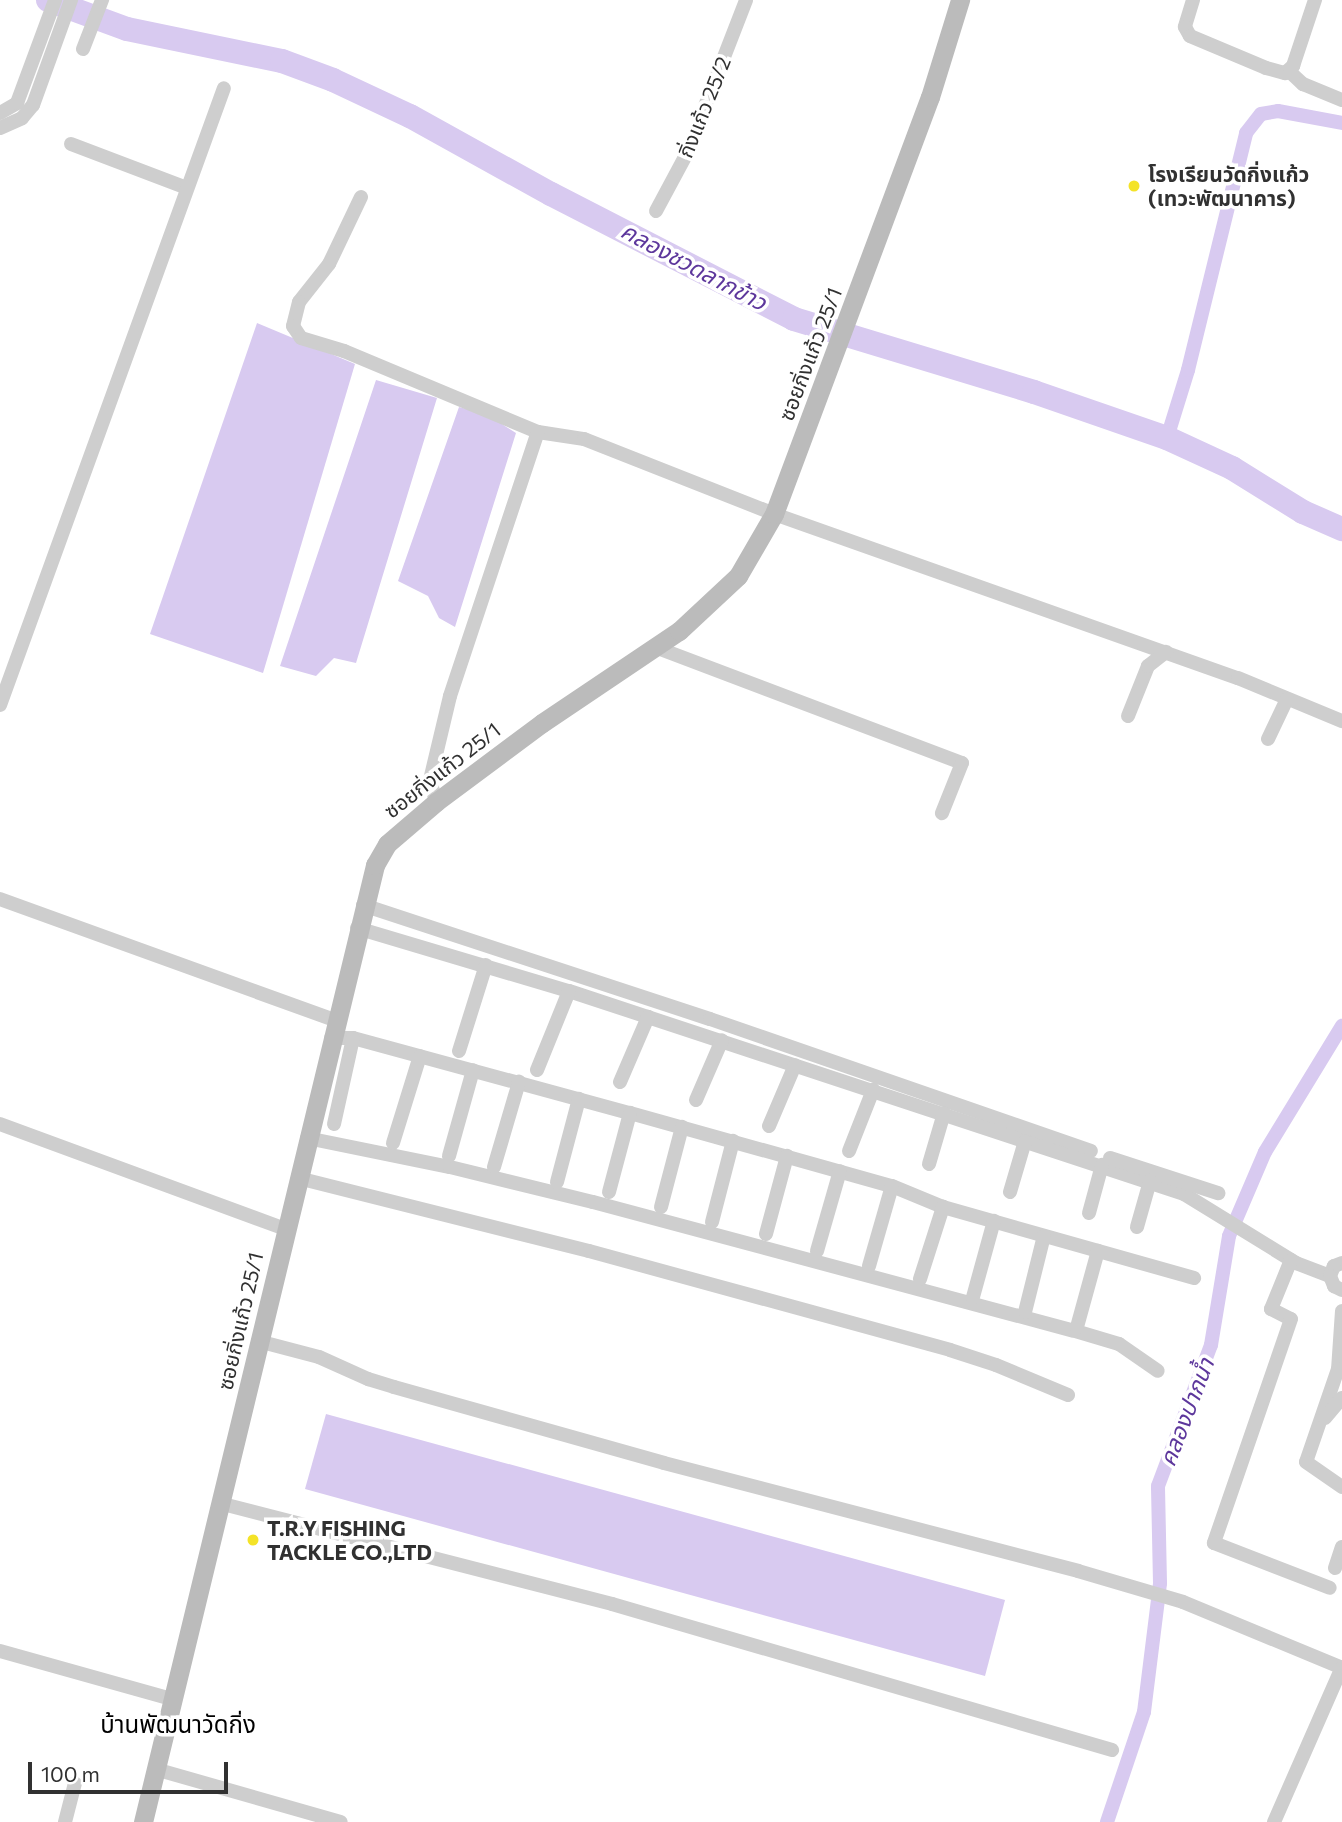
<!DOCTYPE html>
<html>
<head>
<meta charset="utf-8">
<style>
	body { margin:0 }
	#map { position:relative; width:1342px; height:1822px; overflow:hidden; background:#fff; font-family:Commissioner,"Noto Sans Thai",sans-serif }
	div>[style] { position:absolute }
	.water>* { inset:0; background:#d8caf0 }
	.canal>* { height:14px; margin:-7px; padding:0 7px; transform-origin:7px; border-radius:7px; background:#d8caf0 }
	.river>* { height:24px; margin:-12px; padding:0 12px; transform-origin:12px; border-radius:12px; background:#d8caf0 }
	.street>* { height:14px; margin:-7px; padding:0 7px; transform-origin:7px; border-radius:7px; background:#cecece }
	.secondary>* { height:19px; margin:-9.5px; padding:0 9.5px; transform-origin:9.5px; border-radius:9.5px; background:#bbb }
	.dots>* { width:19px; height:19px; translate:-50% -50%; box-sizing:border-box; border:4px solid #fff; border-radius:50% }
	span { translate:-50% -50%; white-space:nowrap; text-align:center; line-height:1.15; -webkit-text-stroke:7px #fff; paint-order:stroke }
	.street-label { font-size:21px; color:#313131 }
	.poi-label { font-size:21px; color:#313131; font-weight:700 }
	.left { translate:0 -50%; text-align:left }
	.water-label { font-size:23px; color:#5d379c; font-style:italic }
	.quarter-label { font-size:24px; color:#000 }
	.scale { position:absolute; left:28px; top:1762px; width:200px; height:32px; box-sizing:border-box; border:4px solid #313131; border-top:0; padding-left:9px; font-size:21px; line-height:24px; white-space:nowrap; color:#313131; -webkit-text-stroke:5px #fff; paint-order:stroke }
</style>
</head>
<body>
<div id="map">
	<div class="water">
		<div style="clip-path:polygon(257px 323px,355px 364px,263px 673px,150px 634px)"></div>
		<div style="clip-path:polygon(376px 380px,437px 398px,356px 663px,334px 658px,316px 676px,280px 666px)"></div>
		<div style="clip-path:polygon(459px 407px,486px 414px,516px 433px,455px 627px,439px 618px,428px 596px,398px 581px)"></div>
		<div style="clip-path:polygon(326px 1414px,1005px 1600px,985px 1676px,305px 1489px)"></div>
	</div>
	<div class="canal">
		<div style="left:1167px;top:438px;width:71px;rotate:-72.8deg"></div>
		<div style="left:1188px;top:370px;width:244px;rotate:-76.2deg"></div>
		<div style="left:1246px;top:133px;width:24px;rotate:-52deg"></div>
		<div style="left:1261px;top:114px;width:17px;rotate:-10deg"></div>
		<div style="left:1278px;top:111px;width:65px;rotate:10.6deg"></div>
		<div style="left:1107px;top:1822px;width:116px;rotate:-71.4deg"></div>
		<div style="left:1144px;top:1712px;width:130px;rotate:-82.9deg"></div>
		<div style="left:1160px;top:1583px;width:97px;rotate:-91.2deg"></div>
		<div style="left:1158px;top:1486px;width:151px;rotate:-69.4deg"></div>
		<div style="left:1211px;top:1345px;width:110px;rotate:-80.6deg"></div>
		<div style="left:1229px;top:1236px;width:91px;rotate:-66.8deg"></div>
		<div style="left:1265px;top:1152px;width:148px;rotate:-58.6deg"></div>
	</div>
	<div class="river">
		<div style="left:48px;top:0;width:84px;rotate:20.2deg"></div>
		<div style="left:127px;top:29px;width:158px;rotate:11.7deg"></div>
		<div style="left:282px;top:61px;width:54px;rotate:20.4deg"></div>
		<div style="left:333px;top:80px;width:85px;rotate:25.1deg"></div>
		<div style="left:410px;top:116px;width:161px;rotate:29deg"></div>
		<div style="left:551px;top:194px;width:273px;rotate:27.2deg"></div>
		<div style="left:794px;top:319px;width:251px;rotate:16.9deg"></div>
		<div style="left:1034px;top:392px;width:141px;rotate:19.1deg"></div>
		<div style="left:1167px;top:438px;width:72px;rotate:24.8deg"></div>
		<div style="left:1232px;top:468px;width:84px;rotate:31.8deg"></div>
		<div style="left:1303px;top:512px;width:43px;rotate:23.6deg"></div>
	</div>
	<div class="street">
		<div style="left:1193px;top:0;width:28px;rotate:107deg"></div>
		<div style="left:1185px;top:27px;width:10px;rotate:61deg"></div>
		<div style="left:1190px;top:36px;width:82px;rotate:22.8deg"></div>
		<div style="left:1266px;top:68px;width:20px;rotate:15deg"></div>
		<div style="left:1285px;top:73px;width:11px;rotate:-41deg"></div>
		<div style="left:1293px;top:66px;width:70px;rotate:-71.6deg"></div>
		<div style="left:83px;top:49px;width:53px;rotate:-68.8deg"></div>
		<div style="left:1290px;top:72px;width:18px;rotate:43deg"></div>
		<div style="left:1303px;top:84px;width:42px;rotate:22.3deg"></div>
		<div style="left:0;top:113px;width:20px;rotate:-30deg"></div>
		<div style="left:17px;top:103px;width:110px;rotate:-69.7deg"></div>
		<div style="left:0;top:128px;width:24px;rotate:-24deg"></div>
		<div style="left:22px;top:118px;width:17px;rotate:-50deg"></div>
		<div style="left:33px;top:105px;width:112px;rotate:-70.1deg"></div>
		<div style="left:71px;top:144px;width:124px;rotate:20.8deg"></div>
		<div style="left:361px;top:197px;width:74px;rotate:115.5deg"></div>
		<div style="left:329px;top:264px;width:48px;rotate:128.3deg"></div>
		<div style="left:299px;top:302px;width:25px;rotate:104deg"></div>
		<div style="left:293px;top:326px;width:14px;rotate:56deg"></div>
		<div style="left:301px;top:338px;width:45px;rotate:16.8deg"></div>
		<div style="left:344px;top:351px;width:210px;rotate:22.7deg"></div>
		<div style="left:538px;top:432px;width:47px;rotate:8.7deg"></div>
		<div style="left:584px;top:439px;width:204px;rotate:21.5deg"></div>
		<div style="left:774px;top:514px;width:492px;rotate:19.5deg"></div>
		<div style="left:1238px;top:678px;width:113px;rotate:22.5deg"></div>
		<div style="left:656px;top:211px;width:64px;rotate:-61.8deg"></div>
		<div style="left:686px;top:155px;width:166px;rotate:-68.8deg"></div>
		<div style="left:655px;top:647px;width:328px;rotate:20.7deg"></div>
		<div style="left:962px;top:763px;width:54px;rotate:111.8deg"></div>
		<div style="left:0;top:705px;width:656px;rotate:-70.05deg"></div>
		<div style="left:1128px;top:716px;width:54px;rotate:-68.2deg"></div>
		<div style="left:1148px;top:666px;width:23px;rotate:-38deg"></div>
		<div style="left:1268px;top:739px;width:44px;rotate:-64.6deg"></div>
		<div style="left:436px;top:802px;width:23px;rotate:-105deg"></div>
		<div style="left:430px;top:780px;width:86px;rotate:-76.6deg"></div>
		<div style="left:450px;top:696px;width:278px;rotate:-71.6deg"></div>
		<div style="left:0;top:899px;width:356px;rotate:19.9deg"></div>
		<div style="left:363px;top:905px;width:365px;rotate:18.2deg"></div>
		<div style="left:710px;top:1019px;width:403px;rotate:19.1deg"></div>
		<div style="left:357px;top:928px;width:221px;rotate:16.6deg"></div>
		<div style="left:569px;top:991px;width:648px;rotate:18.27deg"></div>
		<div style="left:1184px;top:1194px;width:132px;rotate:31.6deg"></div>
		<div style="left:1296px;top:1263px;width:36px;rotate:21deg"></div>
		<div style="left:331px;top:1038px;width:22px"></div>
		<div style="left:353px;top:1038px;width:287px;rotate:15.2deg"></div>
		<div style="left:630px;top:1113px;width:272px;rotate:15.6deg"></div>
		<div style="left:892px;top:1186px;width:55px;rotate:22.4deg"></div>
		<div style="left:943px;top:1207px;width:261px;rotate:15.8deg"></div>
		<div style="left:459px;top:1051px;width:90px;rotate:-72.6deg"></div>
		<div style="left:537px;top:1070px;width:85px;rotate:-67.9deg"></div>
		<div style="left:620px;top:1082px;width:71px;rotate:-66.7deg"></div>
		<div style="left:696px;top:1100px;width:65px;rotate:-66.6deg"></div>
		<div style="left:0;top:1124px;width:304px;rotate:20.2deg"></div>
		<div style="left:334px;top:1124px;width:88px;rotate:-77.5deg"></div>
		<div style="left:769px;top:1126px;width:66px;rotate:-66.9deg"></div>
		<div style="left:307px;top:1138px;width:146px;rotate:11.5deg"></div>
		<div style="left:450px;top:1167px;width:147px;rotate:13.8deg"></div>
		<div style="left:593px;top:1202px;width:496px;rotate:15deg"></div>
		<div style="left:1072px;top:1330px;width:49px;rotate:16.6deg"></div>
		<div style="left:1119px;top:1344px;width:47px;rotate:34.7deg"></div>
		<div style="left:393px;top:1143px;width:91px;rotate:-72.8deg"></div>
		<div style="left:849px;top:1151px;width:66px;rotate:-68.5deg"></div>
		<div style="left:449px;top:1156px;width:89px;rotate:-74.4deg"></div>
		<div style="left:1110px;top:1158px;width:114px;rotate:18deg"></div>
		<div style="left:929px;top:1164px;width:53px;rotate:-73.6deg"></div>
		<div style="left:494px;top:1167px;width:89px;rotate:-73.6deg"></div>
		<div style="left:298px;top:1178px;width:300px;rotate:14.1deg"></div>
		<div style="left:589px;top:1251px;width:374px;rotate:15.3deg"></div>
		<div style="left:950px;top:1350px;width:48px;rotate:18.1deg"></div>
		<div style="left:996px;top:1365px;width:78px;rotate:22.6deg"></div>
		<div style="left:557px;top:1182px;width:86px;rotate:-75.2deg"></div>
		<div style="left:609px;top:1192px;width:82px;rotate:-75.1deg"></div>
		<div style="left:1010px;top:1192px;width:53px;rotate:-73.6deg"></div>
		<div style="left:661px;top:1207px;width:83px;rotate:-75.3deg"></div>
		<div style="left:1089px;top:1213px;width:50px;rotate:-74.8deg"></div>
		<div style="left:712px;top:1222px;width:84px;rotate:-75.5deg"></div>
		<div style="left:1137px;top:1227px;width:48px;rotate:-74.2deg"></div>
		<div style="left:766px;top:1234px;width:81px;rotate:-74.9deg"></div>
		<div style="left:817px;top:1251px;width:83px;rotate:-74deg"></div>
		<div style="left:1291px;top:1260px;width:53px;rotate:112.2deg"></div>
		<div style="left:1271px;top:1309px;width:22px;rotate:27deg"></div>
		<div style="left:1291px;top:1319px;width:237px;rotate:109deg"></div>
		<div style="left:1214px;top:1543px;width:124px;rotate:21.2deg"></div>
		<div style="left:1342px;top:1263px;width:9px;rotate:159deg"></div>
		<div style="left:1334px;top:1266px;width:11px;rotate:112deg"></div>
		<div style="left:1330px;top:1276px;width:11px;rotate:68deg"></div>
		<div style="left:1334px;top:1286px;width:9px;rotate:27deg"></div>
		<div style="left:869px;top:1266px;width:83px;rotate:-74deg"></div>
		<div style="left:920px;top:1279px;width:76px;rotate:-72.3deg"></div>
		<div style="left:973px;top:1297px;width:79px;rotate:-74.6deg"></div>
		<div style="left:1342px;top:1311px;width:58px;rotate:93.9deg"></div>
		<div style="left:1338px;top:1369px;width:98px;rotate:109deg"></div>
		<div style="left:1306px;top:1462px;width:44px;rotate:34.8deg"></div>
		<div style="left:1025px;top:1312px;width:78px;rotate:-76deg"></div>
		<div style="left:1077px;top:1327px;width:79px;rotate:-74.6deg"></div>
		<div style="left:258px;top:1341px;width:63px;rotate:14.7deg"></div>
		<div style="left:319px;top:1357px;width:54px;rotate:24.2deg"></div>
		<div style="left:368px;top:1379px;width:27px;rotate:17deg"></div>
		<div style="left:394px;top:1387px;width:280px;rotate:15.7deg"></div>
		<div style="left:664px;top:1463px;width:428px;rotate:14.6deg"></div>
		<div style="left:1078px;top:1571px;width:109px;rotate:16.4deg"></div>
		<div style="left:1183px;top:1602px;width:172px;rotate:22.5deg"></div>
		<div style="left:1325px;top:1418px;width:26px;rotate:-50deg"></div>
		<div style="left:219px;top:1503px;width:406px;rotate:14.4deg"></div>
		<div style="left:612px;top:1604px;width:521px;rotate:16.28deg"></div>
		<div style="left:1335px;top:1568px;width:22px;rotate:-72deg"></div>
		<div style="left:0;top:1651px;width:179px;rotate:15.6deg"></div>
		<div style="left:155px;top:1769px;width:193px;rotate:15.9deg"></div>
		<div style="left:65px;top:1822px;width:40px;rotate:-75.6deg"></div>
		<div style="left:1274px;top:1822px;width:169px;rotate:-66.3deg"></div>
	</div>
	<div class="secondary">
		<div style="left:143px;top:1822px;width:985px;rotate:-76.37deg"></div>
		<div style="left:375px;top:865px;width:24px;rotate:-60deg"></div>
		<div style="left:387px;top:844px;width:65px;rotate:-40.6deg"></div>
		<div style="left:436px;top:802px;width:132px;rotate:-36.7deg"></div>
		<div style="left:542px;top:723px;width:165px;rotate:-33.9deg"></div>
		<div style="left:679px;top:631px;width:81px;rotate:-43deg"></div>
		<div style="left:738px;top:576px;width:72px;rotate:-59.9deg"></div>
		<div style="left:774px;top:514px;width:445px;rotate:-69.5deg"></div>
		<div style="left:930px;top:97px;width:102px;rotate:-72.8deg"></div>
	</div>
	<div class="dots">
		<div style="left:1134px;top:186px;background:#f4e328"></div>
		<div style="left:253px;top:1540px;background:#f4e328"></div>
	</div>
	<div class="street-label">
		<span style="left:704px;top:107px;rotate:-68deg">กิ่งแก้ว 25/2</span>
		<span style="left:810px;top:354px;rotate:-69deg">ซอยกิ่งแก้ว 25/1</span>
		<span style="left:442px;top:770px;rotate:-38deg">ซอยกิ่งแก้ว 25/1</span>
		<span style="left:240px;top:1321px;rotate:-77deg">ซอยกิ่งแก้ว 25/1</span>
	</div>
	<div class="poi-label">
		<span class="left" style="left:1148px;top:186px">โรงเรียนวัดกิ่งแก้ว<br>(เทวะพัฒนาคาร)</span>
		<span class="left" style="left:267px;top:1540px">T.R.Y FISHING<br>TACKLE CO.,LTD</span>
	</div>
	<div class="water-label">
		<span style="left:694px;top:266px;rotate:28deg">คลองชวดลากข้าว</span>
		<span style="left:1186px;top:1412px;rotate:-69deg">คลองปากน้ำ</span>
	</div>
	<div class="quarter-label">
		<span style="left:178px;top:1724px">บ้านพัฒนาวัดกิ่ง</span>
	</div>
	<div class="scale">100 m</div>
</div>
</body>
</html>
